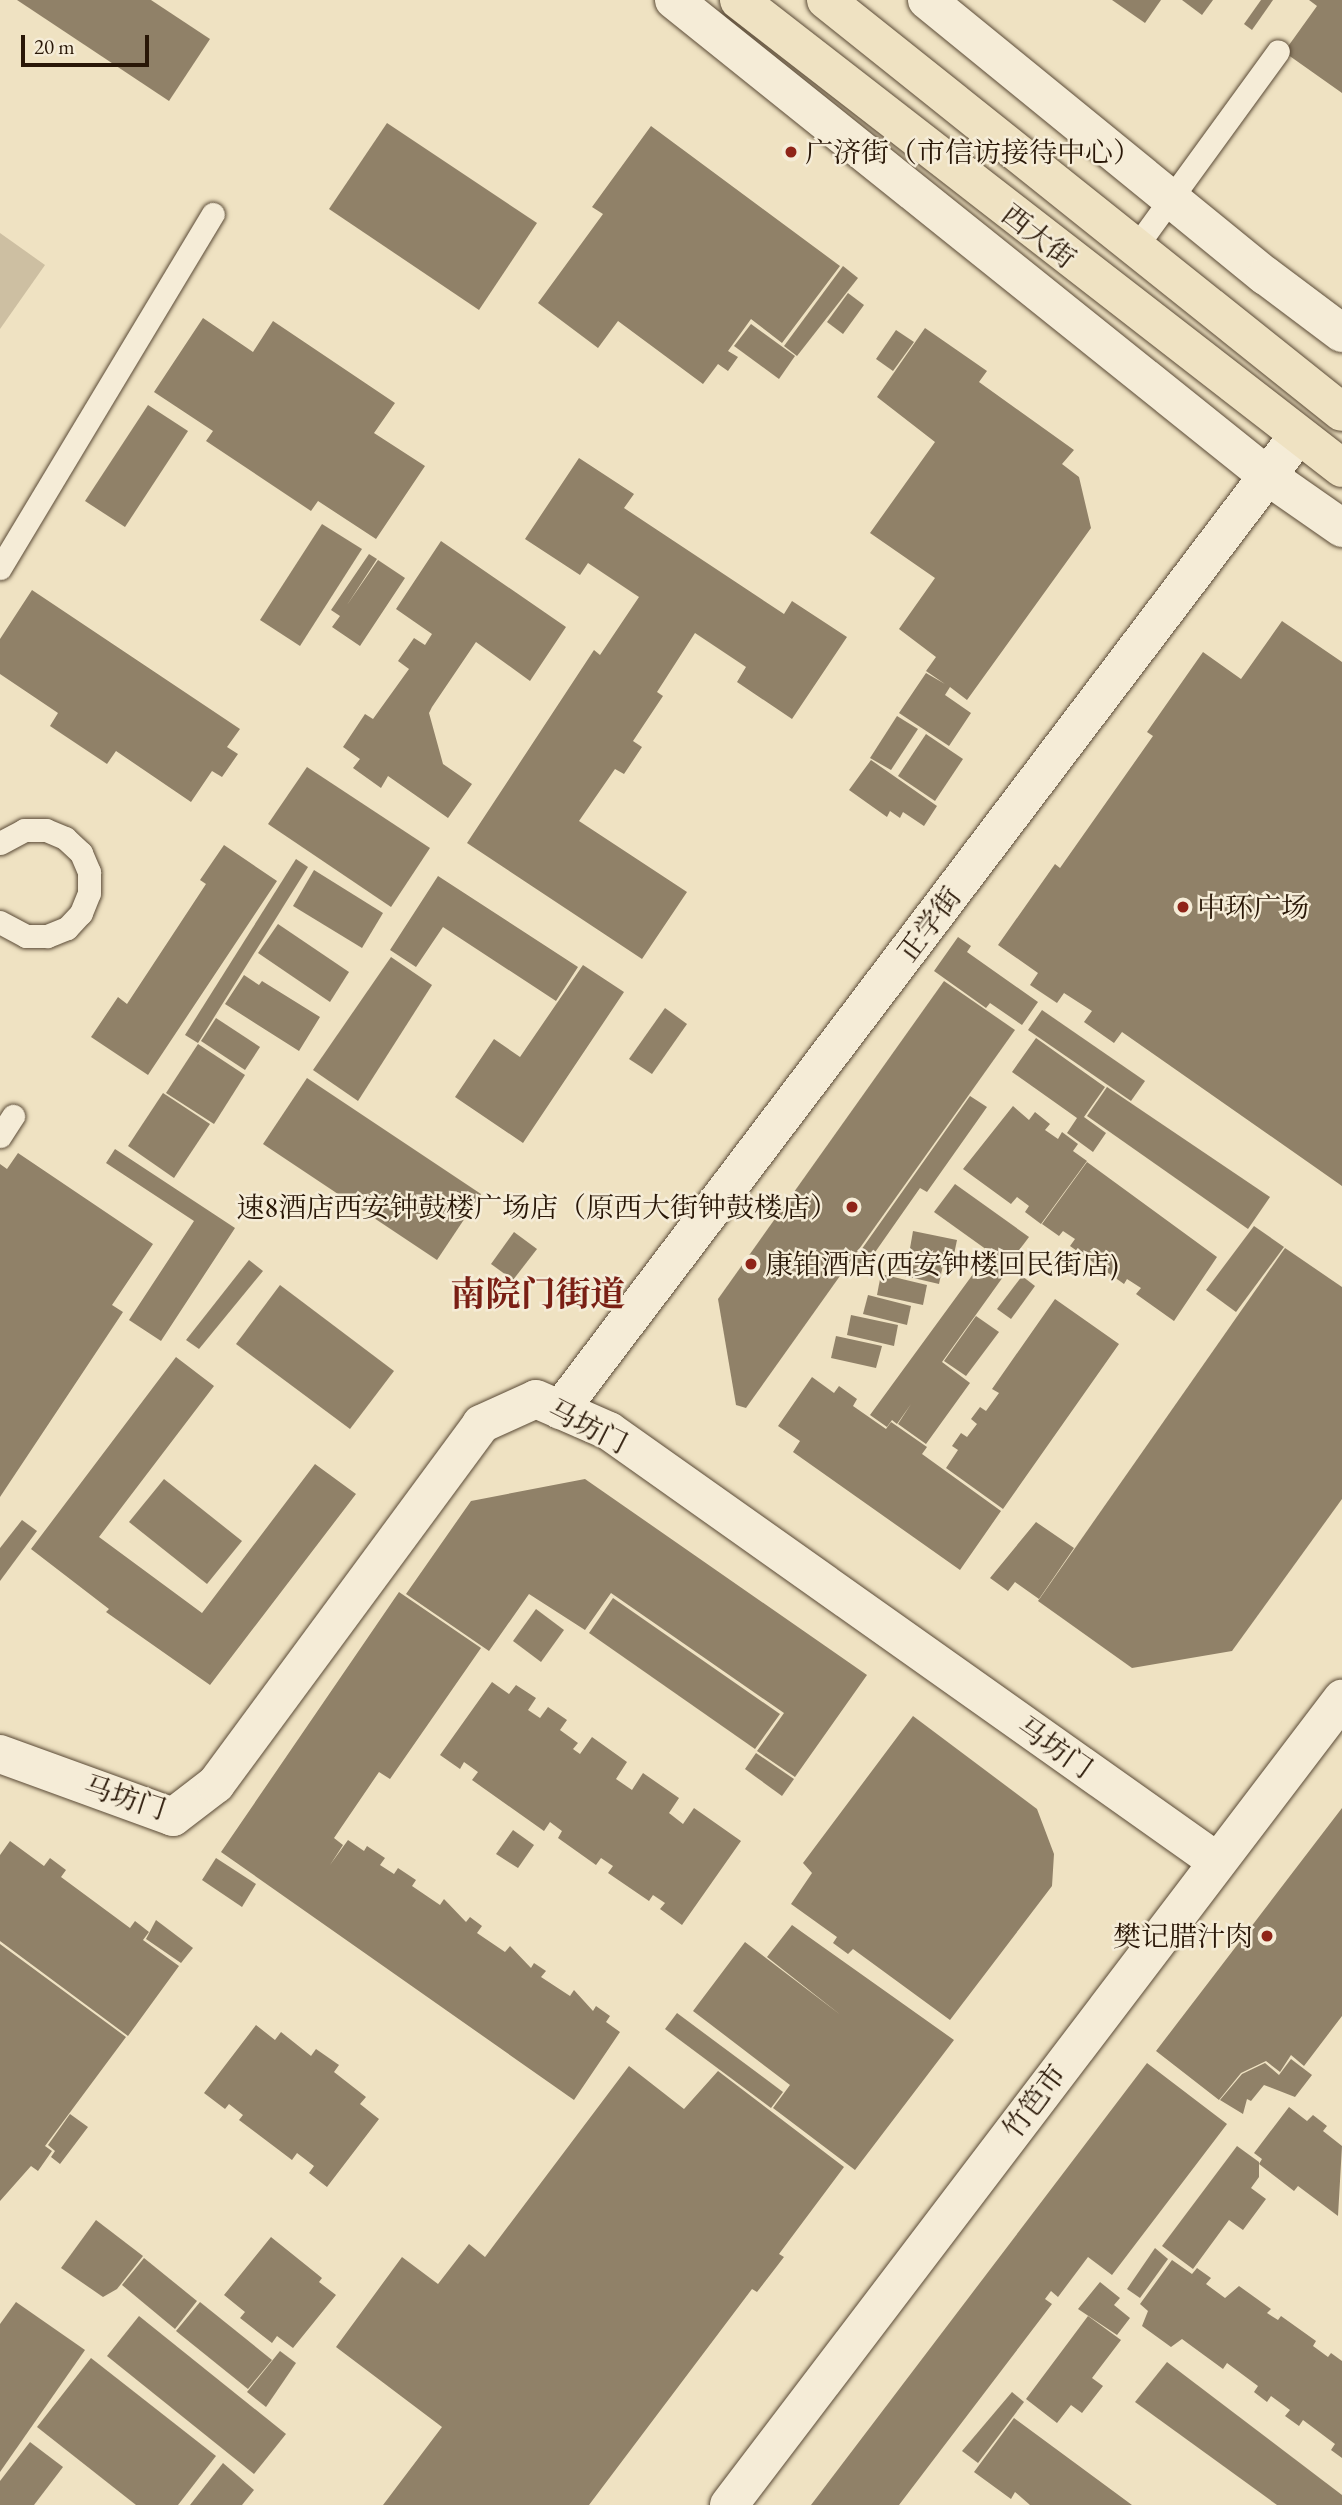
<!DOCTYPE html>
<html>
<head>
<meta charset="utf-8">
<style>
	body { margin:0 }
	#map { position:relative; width:1342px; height:2505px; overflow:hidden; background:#efe2c2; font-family:"EB Garamond","Noto Serif SC",serif }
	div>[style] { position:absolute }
	.green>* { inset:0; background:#cdbfa2 }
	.building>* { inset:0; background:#908168 }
	.roads { filter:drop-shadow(0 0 2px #5a4a36) drop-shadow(0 0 2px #5a4a36) }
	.service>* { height:23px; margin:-11.5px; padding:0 11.5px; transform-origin:11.5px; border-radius:11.5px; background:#f5ecd7 }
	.minor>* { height:38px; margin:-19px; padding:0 19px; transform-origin:19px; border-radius:19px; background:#f5ecd7 }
	.tertiary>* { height:38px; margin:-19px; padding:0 19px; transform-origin:19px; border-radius:19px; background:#f5ecd7 }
	.primary>* { height:38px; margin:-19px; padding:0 19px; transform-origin:19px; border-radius:19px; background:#efe2c2 }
	.dots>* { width:19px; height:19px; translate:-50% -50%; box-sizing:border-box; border:4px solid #f5ecd7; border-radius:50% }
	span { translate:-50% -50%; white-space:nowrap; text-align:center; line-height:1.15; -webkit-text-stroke:5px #f5ecd7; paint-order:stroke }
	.poi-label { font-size:28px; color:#291707 }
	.left { translate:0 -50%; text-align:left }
	.right { translate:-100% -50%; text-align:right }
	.street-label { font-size:28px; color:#291707 }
	.district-label { font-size:35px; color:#7a1f14; font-weight:700 }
	.scale { position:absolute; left:21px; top:35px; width:128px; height:32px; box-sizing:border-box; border:4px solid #291707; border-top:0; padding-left:9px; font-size:21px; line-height:24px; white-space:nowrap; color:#291707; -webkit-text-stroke:5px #f5ecd7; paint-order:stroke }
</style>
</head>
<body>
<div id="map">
	<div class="green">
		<div style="clip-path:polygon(0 233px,45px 265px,0 329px)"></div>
	</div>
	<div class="building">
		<div style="clip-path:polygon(17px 0,151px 0,210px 39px,169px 101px)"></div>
		<div style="clip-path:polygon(1112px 0,1161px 0,1145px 23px)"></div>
		<div style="clip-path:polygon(1182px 0,1213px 0,1202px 15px)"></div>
		<div style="clip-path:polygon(1261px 0,1273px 0,1252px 30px,1244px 24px)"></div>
		<div style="clip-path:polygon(1309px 0,1342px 0,1342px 93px,1284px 52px,1317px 6px)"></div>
		<div style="clip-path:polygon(387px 123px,537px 223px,479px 310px,329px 209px)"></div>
		<div style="clip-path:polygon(651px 126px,840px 266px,782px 343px,751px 319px,728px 351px,738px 357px,728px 371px,718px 364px,703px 384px,618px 321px,598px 348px,538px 303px,603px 214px,592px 207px)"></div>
		<div style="clip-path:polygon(843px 266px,858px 278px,797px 356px,784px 346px)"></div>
		<div style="clip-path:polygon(848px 293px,864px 305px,843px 334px,827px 322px)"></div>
		<div style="clip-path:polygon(203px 318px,253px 352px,273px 321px,395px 403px,374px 433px,425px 466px,376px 539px,318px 501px,311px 511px,206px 441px,213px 431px,154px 392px)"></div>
		<div style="clip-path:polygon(751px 324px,795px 356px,779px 379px,734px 346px)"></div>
		<div style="clip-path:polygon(925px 328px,987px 371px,979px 382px,1074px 450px,1062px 464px,1079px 477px,1091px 528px,967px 700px,950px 687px,945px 695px,971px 713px,949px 746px,899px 713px,926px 673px,945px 684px,926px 671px,936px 657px,899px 629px,935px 578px,870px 533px,935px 442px,877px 397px)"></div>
		<div style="clip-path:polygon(896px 330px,914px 342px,893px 371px,876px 359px)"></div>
		<div style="clip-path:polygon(148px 405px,188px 431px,125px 527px,85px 501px)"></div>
		<div style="clip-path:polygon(579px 458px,634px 494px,624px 508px,784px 614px,792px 601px,847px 637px,792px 719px,737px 682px,746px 667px,695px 633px,657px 692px,663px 696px,633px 741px,642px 747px,624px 774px,615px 769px,579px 821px,687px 892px,642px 959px,467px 843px,594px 650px,600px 655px,639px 597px,588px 563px,580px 575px,525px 539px)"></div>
		<div style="clip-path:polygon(322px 524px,362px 549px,300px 646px,260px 620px)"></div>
		<div style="clip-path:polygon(441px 541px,566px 627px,530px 681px,476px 642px,432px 707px,429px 713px,443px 764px,472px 784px,448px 818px,388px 776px,381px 788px,353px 768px,360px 759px,343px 747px,365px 714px,373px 719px,409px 669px,398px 661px,414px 638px,425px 645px,432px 634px,396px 609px)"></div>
		<div style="clip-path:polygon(369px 554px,377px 559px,347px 605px,378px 560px,405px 578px,360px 646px,332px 627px,340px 616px,331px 610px)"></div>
		<div style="clip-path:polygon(32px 590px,240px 729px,227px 747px,238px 754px,222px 777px,212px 771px,191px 802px,116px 751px,107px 764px,50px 726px,58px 713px,0 674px,0 639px)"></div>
		<div style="clip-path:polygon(1282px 621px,1342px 662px,1342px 1186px,1122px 1032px,1114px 1043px,1084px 1022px,1092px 1011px,1064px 993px,1057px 1003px,1030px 985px,1038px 973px,998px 945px,1055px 864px,1060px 868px,1153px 736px,1147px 732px,1203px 652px,1241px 679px)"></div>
		<div style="clip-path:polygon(897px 716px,918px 729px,891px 770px,870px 758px)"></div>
		<div style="clip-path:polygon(926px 734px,963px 759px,935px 801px,898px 776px)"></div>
		<div style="clip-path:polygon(871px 760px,937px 806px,924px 826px,903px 812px,900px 818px,890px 811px,887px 817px,849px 790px)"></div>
		<div style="clip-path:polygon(307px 767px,430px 848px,391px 907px,268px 824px)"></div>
		<div style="clip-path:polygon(224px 845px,277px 881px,148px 1075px,91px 1037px,118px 997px,127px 1004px,206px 884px,200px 880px)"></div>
		<div style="clip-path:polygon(296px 859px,308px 867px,198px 1043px,185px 1035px)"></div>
		<div style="clip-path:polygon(314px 870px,383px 913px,362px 948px,293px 906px)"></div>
		<div style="clip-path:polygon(438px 876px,578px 967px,556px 1001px,443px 927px,416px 967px,390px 950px)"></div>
		<div style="clip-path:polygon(278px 924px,349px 972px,330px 1002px,258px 953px)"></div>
		<div style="clip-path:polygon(958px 937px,971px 946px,967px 952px,1038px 1002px,1022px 1025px,990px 1003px,986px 1008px,934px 971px)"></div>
		<div style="clip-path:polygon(391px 957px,432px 985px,358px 1101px,313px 1070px)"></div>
		<div style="clip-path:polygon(583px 965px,624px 992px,523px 1143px,455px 1097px,494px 1039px,520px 1057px)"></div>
		<div style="clip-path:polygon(244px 975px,259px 985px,262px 981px,320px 1017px,299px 1051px,225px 1004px)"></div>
		<div style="clip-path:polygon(944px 981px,1015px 1030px,746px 1408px,736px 1405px,718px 1299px)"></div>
		<div style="clip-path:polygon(665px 1008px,687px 1024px,652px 1074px,629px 1059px)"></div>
		<div style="clip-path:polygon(1042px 1010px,1145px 1081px,1131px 1101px,1028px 1030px)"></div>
		<div style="clip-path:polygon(216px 1018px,260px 1047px,245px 1070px,201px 1041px)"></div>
		<div style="clip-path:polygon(1036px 1038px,1105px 1087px,1084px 1117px,1106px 1133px,1093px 1152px,1067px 1133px,1077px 1118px,1012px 1072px)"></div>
		<div style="clip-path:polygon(198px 1044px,245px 1075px,214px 1124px,166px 1093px)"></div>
		<div style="clip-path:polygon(307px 1078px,481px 1194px,437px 1260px,263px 1144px)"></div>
		<div style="clip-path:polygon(1107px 1087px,1270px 1197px,1248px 1229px,1087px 1116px)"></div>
		<div style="clip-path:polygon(163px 1093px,210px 1124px,174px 1178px,128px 1146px)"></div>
		<div style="clip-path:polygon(970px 1096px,987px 1107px,927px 1192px,920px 1188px,864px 1268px,854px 1260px)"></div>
		<div style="clip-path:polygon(1013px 1106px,1029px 1120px,1035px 1112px,1050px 1124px,1045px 1130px,1058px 1139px,1062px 1132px,1078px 1144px,1073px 1151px,1087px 1161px,1041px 1224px,1025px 1212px,1029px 1206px,1017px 1197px,1011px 1204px,963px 1169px)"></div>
		<div style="clip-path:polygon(115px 1149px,235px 1228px,161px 1341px,129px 1320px,194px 1221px,106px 1163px)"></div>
		<div style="clip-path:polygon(18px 1153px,153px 1244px,112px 1305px,123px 1312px,0 1497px,0 1164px,7px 1169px)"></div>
		<div style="clip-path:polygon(1087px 1162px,1217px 1257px,1174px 1321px,1136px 1294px,1141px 1288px,1127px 1279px,1124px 1284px,1070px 1246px,1075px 1239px,1063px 1231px,1059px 1236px,1042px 1224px)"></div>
		<div style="clip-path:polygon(955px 1184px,1029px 1237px,1008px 1265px,934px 1212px)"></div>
		<div style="clip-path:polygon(1254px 1226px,1284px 1247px,1236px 1312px,1206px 1290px)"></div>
		<div style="clip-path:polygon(913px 1231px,957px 1240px,952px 1264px,909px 1254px)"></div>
		<div style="clip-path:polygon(514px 1232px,537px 1249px,513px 1280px,491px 1264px)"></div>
		<div style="clip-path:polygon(1285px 1248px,1342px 1287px,1342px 1499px,1232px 1651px,1132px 1668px,1038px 1601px)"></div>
		<div style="clip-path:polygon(897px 1255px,943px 1265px,939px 1284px,892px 1273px)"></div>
		<div style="clip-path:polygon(987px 1255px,1008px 1270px,942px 1362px,970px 1383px,926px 1444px,898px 1424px,911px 1404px,897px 1424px,892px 1420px,887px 1427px,870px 1415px)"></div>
		<div style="clip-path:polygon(249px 1260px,263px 1271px,199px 1349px,186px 1340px)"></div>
		<div style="clip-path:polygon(881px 1274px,927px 1285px,923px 1305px,877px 1295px)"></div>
		<div style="clip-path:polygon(1022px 1276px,1035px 1286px,1011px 1319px,997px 1309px)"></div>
		<div style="clip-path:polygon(280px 1285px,394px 1371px,350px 1429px,236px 1344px)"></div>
		<div style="clip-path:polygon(868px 1295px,911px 1306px,907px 1325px,863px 1314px)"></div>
		<div style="clip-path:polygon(1055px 1299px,1119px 1344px,1003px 1509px,946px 1468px,958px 1450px,952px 1446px,961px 1433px,967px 1437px,977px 1424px,971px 1419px,980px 1407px,986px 1411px,999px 1393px,992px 1389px)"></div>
		<div style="clip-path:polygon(851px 1315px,898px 1325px,894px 1346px,847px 1335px)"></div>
		<div style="clip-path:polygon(976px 1316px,999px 1332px,966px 1376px,944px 1361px)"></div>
		<div style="clip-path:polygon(836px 1336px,882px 1346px,876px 1368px,831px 1358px)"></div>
		<div style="clip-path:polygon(176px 1357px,214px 1386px,99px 1537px,202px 1613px,315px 1464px,356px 1494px,210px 1685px,106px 1612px,109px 1609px,31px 1549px)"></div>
		<div style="clip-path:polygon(812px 1377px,834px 1393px,839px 1386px,857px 1399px,853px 1406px,886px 1429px,891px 1422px,927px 1447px,922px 1454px,1001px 1511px,960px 1570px,793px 1452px,800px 1441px,778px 1426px)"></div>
		<div style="clip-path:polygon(164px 1479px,242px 1541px,207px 1584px,129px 1522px)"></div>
		<div style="clip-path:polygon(585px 1479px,867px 1675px,795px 1777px,757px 1751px,784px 1713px,611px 1593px,585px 1630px,529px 1594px,489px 1651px,406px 1594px,471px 1501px)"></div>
		<div style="clip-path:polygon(22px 1520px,37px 1531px,0 1581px,0 1548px)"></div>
		<div style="clip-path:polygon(1036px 1522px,1074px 1548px,1039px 1599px,1015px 1582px,1008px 1591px,990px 1578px)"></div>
		<div style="clip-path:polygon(399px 1592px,481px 1648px,390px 1779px,379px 1772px,334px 1838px,343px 1845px,330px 1865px,348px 1840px,364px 1851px,367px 1846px,385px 1858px,380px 1865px,394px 1874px,398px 1868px,416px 1880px,412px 1886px,440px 1905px,444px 1899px,466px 1922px,470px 1917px,482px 1926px,477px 1933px,505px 1952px,510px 1946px,531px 1968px,534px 1963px,546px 1971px,541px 1977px,570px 1996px,574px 1990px,593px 2011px,596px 2006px,610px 2016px,606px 2022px,620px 2032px,574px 2100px,221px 1852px)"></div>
		<div style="clip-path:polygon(613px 1598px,780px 1714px,755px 1749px,589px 1633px)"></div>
		<div style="clip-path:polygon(536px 1609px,564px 1630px,541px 1662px,513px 1641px)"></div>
		<div style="clip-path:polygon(492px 1682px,509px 1694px,516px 1685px,536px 1698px,528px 1710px,540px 1718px,548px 1707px,567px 1720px,560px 1730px,578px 1743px,573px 1749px,580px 1754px,592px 1737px,627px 1762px,616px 1779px,632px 1790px,643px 1773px,679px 1798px,669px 1813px,683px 1824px,694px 1808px,741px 1841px,682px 1925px,660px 1909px,665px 1903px,653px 1895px,649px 1901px,608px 1873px,613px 1866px,601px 1858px,596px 1865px,558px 1838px,562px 1831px,550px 1822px,544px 1831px,472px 1780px,478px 1772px,464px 1762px,460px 1769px,440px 1755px)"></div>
		<div style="clip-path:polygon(913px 1716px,1037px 1809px,1054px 1854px,1052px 1886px,950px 2020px,853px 1949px,848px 1954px,833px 1943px,837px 1937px,791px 1904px,812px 1873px,803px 1863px)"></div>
		<div style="clip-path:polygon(756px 1753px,794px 1779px,782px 1796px,745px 1769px)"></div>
		<div style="clip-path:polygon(1342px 1808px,1342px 2016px,1304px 2066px,1291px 2055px,1280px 2072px,1266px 2061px,1241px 2073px,1219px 2100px,1156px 2051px)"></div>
		<div style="clip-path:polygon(513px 1830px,534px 1845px,518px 1868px,496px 1854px)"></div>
		<div style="clip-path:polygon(10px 1841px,44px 1866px,50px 1858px,66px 1870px,61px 1877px,130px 1928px,135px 1921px,149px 1932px,143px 1940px,179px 1966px,128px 2036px,0 1941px,0 1855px)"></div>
		<div style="clip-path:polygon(216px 1858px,256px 1884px,242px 1907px,202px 1880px)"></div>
		<div style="clip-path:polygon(156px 1920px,193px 1948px,181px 1963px,146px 1939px)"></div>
		<div style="clip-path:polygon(792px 1925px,954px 2040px,855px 2170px,773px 2108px,790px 2085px,693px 2011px,745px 1942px,842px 2016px,767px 1957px)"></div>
		<div style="clip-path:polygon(0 1944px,126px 2037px,45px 2146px,52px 2151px,38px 2171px,31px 2166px,0 2201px)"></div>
		<div style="clip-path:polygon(677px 2013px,783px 2092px,771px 2108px,665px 2029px)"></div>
		<div style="clip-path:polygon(256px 2025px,275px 2040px,281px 2032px,311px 2056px,316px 2049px,339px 2065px,334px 2072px,366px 2097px,360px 2104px,379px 2119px,327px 2187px,309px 2173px,314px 2166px,297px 2153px,292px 2160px,239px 2120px,243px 2115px,229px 2104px,225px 2109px,204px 2093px)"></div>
		<div style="clip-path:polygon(1291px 2059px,1312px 2075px,1295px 2097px,1264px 2085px,1251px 2101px,1247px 2099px,1243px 2114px,1220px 2100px,1242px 2074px,1265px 2063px,1279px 2075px)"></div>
		<div style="clip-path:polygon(1147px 2063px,1227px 2124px,1112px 2275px,1088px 2257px,1058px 2297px,1051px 2291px,1045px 2299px,1052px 2304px,899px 2505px,811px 2505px)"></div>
		<div style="clip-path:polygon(629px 2066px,684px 2109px,718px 2071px,844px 2167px,779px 2254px,784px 2257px,757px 2292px,752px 2289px,589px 2505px,383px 2505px,442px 2427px,336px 2347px,402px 2257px,438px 2284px,469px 2244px,485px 2257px)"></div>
		<div style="clip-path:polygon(1289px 2107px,1307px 2121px,1313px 2115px,1327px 2126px,1323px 2131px,1342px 2146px,1338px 2216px,1298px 2186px,1294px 2191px,1259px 2164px,1262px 2159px,1254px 2153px)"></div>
		<div style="clip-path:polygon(70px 2114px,88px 2127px,60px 2164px,51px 2157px,55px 2151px,48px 2145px)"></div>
		<div style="clip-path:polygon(1237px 2146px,1259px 2162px,1259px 2177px,1251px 2188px,1266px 2199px,1243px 2230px,1229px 2220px,1193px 2269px,1162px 2246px)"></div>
		<div style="clip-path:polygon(96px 2220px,143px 2256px,117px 2289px,103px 2297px,61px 2268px)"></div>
		<div style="clip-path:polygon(271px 2237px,322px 2278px,319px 2282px,336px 2295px,293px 2348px,277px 2336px,272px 2343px,240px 2318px,245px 2312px,224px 2295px)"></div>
		<div style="clip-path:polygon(1155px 2248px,1168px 2259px,1140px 2298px,1127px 2289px)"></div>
		<div style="clip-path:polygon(144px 2258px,197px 2301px,175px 2329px,122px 2285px)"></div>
		<div style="clip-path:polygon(1172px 2260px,1192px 2274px,1197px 2268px,1211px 2278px,1206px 2284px,1225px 2298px,1239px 2286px,1271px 2309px,1267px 2313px,1278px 2320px,1281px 2316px,1316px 2341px,1313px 2346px,1328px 2357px,1331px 2353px,1342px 2361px,1342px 2458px,1331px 2450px,1335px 2444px,1303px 2420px,1299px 2426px,1285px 2416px,1290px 2410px,1271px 2396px,1267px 2402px,1254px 2392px,1258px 2386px,1227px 2363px,1223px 2369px,1182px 2339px,1171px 2347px,1142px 2326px,1148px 2311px,1140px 2304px)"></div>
		<div style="clip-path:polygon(1100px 2282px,1120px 2298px,1114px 2305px,1130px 2318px,1117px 2335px,1078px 2309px)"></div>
		<div style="clip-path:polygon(16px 2302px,85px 2350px,0 2472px,0 2324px)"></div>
		<div style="clip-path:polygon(200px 2302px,272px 2360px,248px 2389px,176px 2331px)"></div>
		<div style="clip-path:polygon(139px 2316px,286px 2434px,254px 2474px,107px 2356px)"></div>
		<div style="clip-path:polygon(1088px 2316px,1121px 2340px,1092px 2378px,1103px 2386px,1082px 2413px,1071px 2405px,1057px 2423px,1026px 2399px)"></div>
		<div style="clip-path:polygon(280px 2351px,296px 2363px,266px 2407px,247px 2392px)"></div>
		<div style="clip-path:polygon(91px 2358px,216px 2456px,178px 2505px,136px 2505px,37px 2427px)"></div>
		<div style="clip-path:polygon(1167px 2362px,1342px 2495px,1342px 2505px,1277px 2505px,1135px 2402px)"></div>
		<div style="clip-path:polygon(1012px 2392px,1024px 2402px,978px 2463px,962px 2451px)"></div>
		<div style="clip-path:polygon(1014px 2418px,1132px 2505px,1030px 2505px,1015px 2492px,1011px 2499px,974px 2472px)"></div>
		<div style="clip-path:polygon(30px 2442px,63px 2467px,34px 2505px,0 2505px,0 2481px)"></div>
		<div style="clip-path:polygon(223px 2463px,254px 2490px,242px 2505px,190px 2505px)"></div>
	</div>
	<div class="roads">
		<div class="service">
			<div style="left:1135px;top:248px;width:243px;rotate:-54deg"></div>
			<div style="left:0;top:568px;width:413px;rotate:-59deg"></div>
			<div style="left:0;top:843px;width:27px;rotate:-28deg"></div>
			<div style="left:24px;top:830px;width:22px"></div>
			<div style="left:46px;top:830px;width:21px;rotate:23deg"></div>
			<div style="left:65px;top:838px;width:22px;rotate:43deg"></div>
			<div style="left:81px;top:853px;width:21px;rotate:67deg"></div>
			<div style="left:89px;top:872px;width:21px;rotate:90deg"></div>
			<div style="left:89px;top:893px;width:22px;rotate:112deg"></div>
			<div style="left:81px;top:913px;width:21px;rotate:133deg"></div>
			<div style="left:67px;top:928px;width:22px;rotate:158deg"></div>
			<div style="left:47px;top:936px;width:21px;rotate:180deg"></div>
			<div style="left:26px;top:936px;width:30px;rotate:-152deg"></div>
			<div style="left:0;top:1136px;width:24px;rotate:-57deg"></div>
		</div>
		<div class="minor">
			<div style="left:674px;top:0;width:763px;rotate:38.72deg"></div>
			<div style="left:1269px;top:477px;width:89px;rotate:34.9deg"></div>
			<div style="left:927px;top:0;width:437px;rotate:39.2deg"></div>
			<div style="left:1266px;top:276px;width:95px;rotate:36.9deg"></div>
			<div style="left:560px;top:1410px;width:1221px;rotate:-52.86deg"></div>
			<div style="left:0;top:1754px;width:184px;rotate:20deg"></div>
			<div style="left:173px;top:1817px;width:54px;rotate:-37.5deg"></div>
			<div style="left:216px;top:1784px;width:447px;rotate:-53.6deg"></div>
			<div style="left:481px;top:1424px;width:60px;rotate:-24.4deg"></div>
			<div style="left:536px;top:1399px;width:80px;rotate:23.7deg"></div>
			<div style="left:609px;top:1431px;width:742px;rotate:35.3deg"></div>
		</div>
		<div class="tertiary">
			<div style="left:729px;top:2505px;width:1013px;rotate:-52.75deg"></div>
		</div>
		<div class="primary">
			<div style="left:739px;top:0;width:763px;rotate:37.82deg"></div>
			<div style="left:826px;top:0;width:660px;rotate:38.61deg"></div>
		</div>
	</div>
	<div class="dots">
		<div style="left:791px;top:152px;background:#8f2418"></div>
		<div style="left:1183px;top:907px;background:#8f2418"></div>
		<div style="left:852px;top:1207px;background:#8f2418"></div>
		<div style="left:751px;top:1264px;background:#8f2418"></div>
		<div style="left:1267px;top:1936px;background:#8f2418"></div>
	</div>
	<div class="poi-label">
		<span class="left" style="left:805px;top:152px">广济街（市信访接待中心）</span>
		<span class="left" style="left:1197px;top:907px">中环广场</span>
		<span class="right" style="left:838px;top:1207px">速8酒店西安钟鼓楼广场店（原西大街钟鼓楼店）</span>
		<span class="left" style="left:765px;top:1264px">康铂酒店(西安钟楼回民街店)</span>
		<span class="right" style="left:1253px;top:1936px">樊记腊汁肉</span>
	</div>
	<div class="street-label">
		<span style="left:1039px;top:236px;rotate:38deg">西大街</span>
		<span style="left:929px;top:924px;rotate:-53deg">正学街</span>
		<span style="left:588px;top:1426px;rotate:27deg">马坊门</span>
		<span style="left:1055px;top:1747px;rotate:35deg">马坊门</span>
		<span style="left:125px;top:1797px;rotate:18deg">马坊门</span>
		<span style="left:1034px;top:2101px;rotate:-53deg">竹笆市</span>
	</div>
	<div class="district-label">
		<span style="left:538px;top:1294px">南院门街道</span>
	</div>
	<div class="scale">20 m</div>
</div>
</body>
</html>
